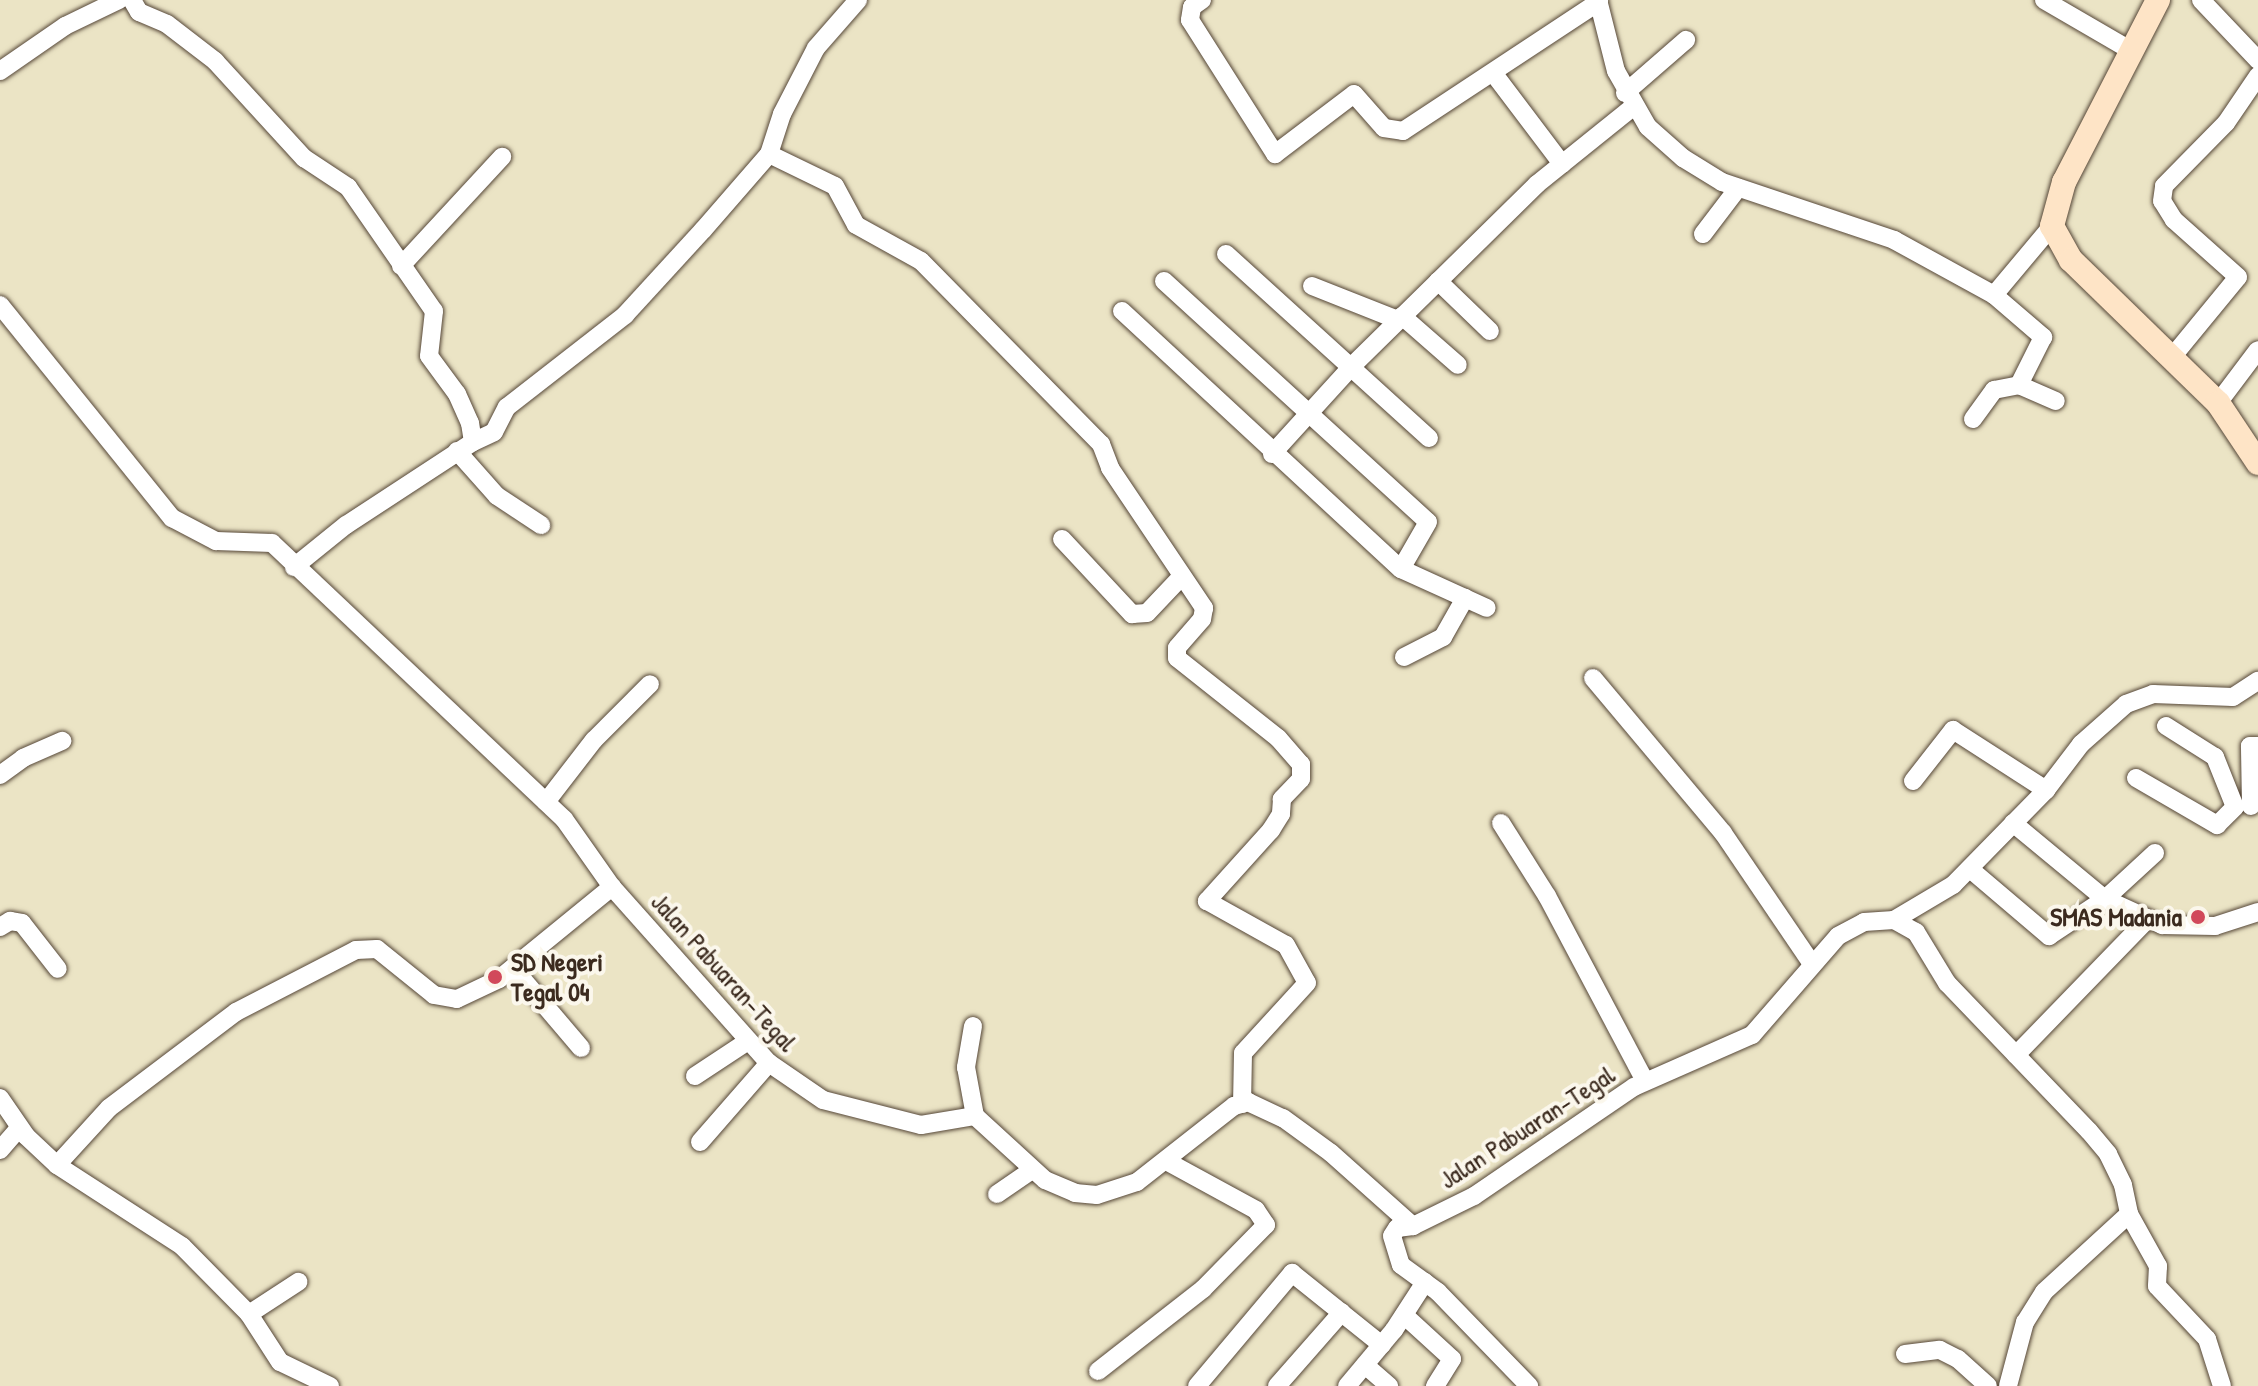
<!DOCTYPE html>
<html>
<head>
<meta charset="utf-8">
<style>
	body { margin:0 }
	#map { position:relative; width:2258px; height:1386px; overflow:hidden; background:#ebe4c5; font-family:"Patrick Hand",sans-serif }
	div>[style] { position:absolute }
	.roads { filter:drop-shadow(0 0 2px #554637) drop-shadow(0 0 2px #554637) }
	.street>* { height:18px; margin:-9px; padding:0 9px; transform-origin:9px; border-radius:9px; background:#fff }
	.secondary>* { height:24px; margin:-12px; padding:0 12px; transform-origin:12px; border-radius:12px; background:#fee4c6 }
	.dots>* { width:22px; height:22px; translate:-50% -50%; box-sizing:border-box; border:4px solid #fbf7ec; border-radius:50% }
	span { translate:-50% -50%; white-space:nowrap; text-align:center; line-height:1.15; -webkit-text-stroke:8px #fbf7ec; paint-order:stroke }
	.poi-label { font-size:26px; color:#3b2a1e; font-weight:700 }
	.right { translate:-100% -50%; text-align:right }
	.left { translate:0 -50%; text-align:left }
	.street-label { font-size:26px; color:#3b2a1e }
</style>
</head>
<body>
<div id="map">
	<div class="roads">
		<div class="street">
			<div style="left:132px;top:0;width:14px;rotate:60deg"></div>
			<div style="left:139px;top:12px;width:30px;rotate:23deg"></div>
			<div style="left:167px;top:24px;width:61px;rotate:37.6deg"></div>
			<div style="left:215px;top:61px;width:132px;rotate:47.5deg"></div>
			<div style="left:304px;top:158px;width:53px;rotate:33.4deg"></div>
			<div style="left:348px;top:187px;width:151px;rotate:55.3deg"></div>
			<div style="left:434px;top:311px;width:45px;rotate:96.3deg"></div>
			<div style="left:429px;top:356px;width:47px;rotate:53.6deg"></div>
			<div style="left:457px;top:394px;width:32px;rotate:66deg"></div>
			<div style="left:470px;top:423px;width:19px;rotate:81deg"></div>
			<div style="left:473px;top:442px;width:152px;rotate:146.8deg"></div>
			<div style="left:346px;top:525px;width:67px;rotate:141.1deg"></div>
			<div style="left:1202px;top:0;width:12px;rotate:145deg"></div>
			<div style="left:1192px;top:7px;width:13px;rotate:99deg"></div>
			<div style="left:1190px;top:20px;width:159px;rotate:57.6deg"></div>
			<div style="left:1275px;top:154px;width:99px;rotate:-37.2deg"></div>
			<div style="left:1354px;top:94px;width:45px;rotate:48.6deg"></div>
			<div style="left:1384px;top:128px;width:19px;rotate:9deg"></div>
			<div style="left:1403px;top:131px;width:235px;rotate:-33.4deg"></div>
			<div style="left:1598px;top:0;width:73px;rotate:75.8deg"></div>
			<div style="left:1616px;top:71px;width:64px;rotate:60.3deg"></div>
			<div style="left:1648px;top:127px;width:47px;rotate:41.5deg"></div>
			<div style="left:1683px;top:158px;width:46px;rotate:31.6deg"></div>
			<div style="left:1722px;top:182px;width:182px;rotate:18.6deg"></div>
			<div style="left:1894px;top:240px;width:114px;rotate:28.8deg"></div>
			<div style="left:1994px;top:295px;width:90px;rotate:-50deg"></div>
			<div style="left:2044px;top:0;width:99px;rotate:30.2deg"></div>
			<div style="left:2201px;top:0;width:83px;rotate:46.5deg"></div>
			<div style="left:0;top:71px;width:79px;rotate:-34.7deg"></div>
			<div style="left:65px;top:26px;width:60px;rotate:-25.7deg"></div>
			<div style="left:1494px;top:74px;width:113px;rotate:52.9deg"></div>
			<div style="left:1625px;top:93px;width:81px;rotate:-41deg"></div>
			<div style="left:769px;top:154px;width:73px;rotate:25.9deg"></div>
			<div style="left:835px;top:186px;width:44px;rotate:61.7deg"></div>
			<div style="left:856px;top:225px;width:74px;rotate:29deg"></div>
			<div style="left:921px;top:261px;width:257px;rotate:45.5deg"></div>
			<div style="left:1101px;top:444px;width:26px;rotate:69deg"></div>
			<div style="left:1110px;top:468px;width:169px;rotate:56.1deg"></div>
			<div style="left:1204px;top:608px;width:11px;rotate:100deg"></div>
			<div style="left:1202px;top:619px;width:38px;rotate:131deg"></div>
			<div style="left:1177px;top:648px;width:10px;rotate:90deg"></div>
			<div style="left:1177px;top:658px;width:129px;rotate:38.4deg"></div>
			<div style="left:1278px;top:738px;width:35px;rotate:49deg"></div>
			<div style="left:1301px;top:764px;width:15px;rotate:90deg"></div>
			<div style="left:1301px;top:779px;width:28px;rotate:134deg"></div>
			<div style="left:1282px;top:799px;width:15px;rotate:94deg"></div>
			<div style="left:1281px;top:814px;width:19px;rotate:122deg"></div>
			<div style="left:1271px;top:830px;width:96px;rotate:132deg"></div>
			<div style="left:1207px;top:901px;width:90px;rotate:29.1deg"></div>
			<div style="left:1286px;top:945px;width:43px;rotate:61.1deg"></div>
			<div style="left:1307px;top:983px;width:95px;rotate:132.4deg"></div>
			<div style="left:1243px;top:1053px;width:51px;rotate:91.1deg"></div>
			<div style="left:1703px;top:234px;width:58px;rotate:-52.7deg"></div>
			<div style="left:1226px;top:254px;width:274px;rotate:42.2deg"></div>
			<div style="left:401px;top:266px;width:149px;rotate:-47.2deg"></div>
			<div style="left:1164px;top:281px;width:357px;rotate:42.4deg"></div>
			<div style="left:1428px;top:522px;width:54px;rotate:119.9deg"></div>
			<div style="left:1438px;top:281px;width:72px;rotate:43.9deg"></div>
			<div style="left:1312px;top:286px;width:92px;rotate:21.6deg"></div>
			<div style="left:1994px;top:295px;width:65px;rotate:40.6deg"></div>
			<div style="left:2043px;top:337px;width:54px;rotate:116.6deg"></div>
			<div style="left:2019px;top:385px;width:40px;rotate:23.4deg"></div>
			<div style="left:0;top:305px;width:274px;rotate:51.1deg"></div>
			<div style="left:172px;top:518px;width:50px;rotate:27.6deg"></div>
			<div style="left:216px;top:541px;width:56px;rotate:2deg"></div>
			<div style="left:272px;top:543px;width:402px;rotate:43.4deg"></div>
			<div style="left:564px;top:819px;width:83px;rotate:54.8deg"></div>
			<div style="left:1122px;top:311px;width:380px;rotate:42.8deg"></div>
			<div style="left:1401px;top:569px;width:94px;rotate:24.4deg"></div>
			<div style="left:1402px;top:316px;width:74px;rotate:41.2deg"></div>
			<div style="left:2173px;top:356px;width:102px;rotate:-50.6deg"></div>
			<div style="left:2238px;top:277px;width:86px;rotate:-138.3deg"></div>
			<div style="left:2174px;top:220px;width:22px;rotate:-122deg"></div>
			<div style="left:2162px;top:201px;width:15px;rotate:-82deg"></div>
			<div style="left:2164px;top:186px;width:88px;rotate:-45.5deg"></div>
			<div style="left:2226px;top:123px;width:57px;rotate:-55.8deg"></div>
			<div style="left:2218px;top:403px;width:66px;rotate:-53deg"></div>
			<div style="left:1973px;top:419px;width:36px;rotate:-54deg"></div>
			<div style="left:1994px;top:390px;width:25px;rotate:-11deg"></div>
			<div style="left:473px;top:442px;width:23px;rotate:-25deg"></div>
			<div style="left:494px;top:432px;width:28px;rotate:-63deg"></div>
			<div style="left:507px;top:407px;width:150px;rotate:-37.9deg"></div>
			<div style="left:625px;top:315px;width:115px;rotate:-47.5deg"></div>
			<div style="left:703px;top:230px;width:101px;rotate:-49deg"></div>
			<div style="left:769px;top:154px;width:42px;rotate:-72deg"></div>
			<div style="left:782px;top:114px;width:74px;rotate:-62.7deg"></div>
			<div style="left:816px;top:48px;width:64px;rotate:-48.8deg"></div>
			<div style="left:457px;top:451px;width:60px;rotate:48.4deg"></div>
			<div style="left:497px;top:496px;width:53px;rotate:33.4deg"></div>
			<div style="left:1272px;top:454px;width:119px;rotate:-47.7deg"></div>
			<div style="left:1352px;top:366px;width:260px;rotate:-44.5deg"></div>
			<div style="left:1537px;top:184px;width:124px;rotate:-38.8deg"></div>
			<div style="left:1062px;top:539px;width:103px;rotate:47deg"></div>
			<div style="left:1132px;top:614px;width:15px;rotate:-4deg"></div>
			<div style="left:1147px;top:613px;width:51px;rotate:-46.6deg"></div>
			<div style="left:1404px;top:657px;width:44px;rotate:-27.1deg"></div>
			<div style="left:1443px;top:637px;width:45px;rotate:-60.6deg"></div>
			<div style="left:1593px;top:678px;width:202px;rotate:50deg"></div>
			<div style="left:1723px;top:833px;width:158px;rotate:55.8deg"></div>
			<div style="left:0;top:775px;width:29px;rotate:-36deg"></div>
			<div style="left:23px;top:758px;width:43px;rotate:-23.6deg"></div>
			<div style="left:2136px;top:778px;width:94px;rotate:30.1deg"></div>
			<div style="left:2217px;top:825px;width:25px;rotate:-45deg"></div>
			<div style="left:2235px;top:807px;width:54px;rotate:-111.8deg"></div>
			<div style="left:2215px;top:757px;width:58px;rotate:-147.7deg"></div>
			<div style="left:1913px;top:781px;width:65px;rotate:-51.9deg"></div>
			<div style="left:1953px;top:730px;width:111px;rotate:32.8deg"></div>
			<div style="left:546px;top:802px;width:78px;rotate:-52.3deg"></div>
			<div style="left:594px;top:740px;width:79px;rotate:-45deg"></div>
			<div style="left:2251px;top:806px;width:60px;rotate:-91deg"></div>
			<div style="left:2250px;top:746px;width:8px"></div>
			<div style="left:1501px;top:823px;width:86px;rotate:57.8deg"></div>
			<div style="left:1547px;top:896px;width:209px;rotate:62.1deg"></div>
			<div style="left:2013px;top:823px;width:119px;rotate:39.6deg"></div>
			<div style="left:2105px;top:899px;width:63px;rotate:24.5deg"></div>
			<div style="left:2162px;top:925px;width:53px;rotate:1.1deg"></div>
			<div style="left:2215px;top:926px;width:45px;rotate:-18deg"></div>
			<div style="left:1970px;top:869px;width:104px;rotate:40.3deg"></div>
			<div style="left:2049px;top:936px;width:67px;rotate:-33.5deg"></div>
			<div style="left:2105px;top:899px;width:68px;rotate:-42.6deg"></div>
			<div style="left:1894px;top:920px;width:25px;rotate:29deg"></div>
			<div style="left:1916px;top:932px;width:60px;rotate:58.7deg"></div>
			<div style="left:1947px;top:983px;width:205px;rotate:46.2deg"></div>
			<div style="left:2089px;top:1131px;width:30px;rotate:50deg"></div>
			<div style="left:2108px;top:1154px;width:34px;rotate:64deg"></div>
			<div style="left:2123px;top:1185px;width:30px;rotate:78deg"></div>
			<div style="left:2129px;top:1214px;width:115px;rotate:137.5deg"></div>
			<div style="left:2044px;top:1292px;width:36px;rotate:122deg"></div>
			<div style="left:2025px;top:1322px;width:66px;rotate:104.9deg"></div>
			<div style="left:0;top:927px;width:12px;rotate:-31deg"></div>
			<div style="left:10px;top:921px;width:12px;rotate:9deg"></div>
			<div style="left:22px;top:923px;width:58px;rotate:52deg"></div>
			<div style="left:513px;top:968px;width:105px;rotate:49.6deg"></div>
			<div style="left:973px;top:1026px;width:42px;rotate:99.7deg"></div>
			<div style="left:966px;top:1067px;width:50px;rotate:79.6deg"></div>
			<div style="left:2016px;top:1055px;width:190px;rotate:-45.9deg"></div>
			<div style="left:695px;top:1076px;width:64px;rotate:-33.4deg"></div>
			<div style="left:0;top:1098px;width:46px;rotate:55.6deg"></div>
			<div style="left:26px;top:1136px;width:42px;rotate:43.1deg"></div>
			<div style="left:700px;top:1142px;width:105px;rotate:-48.9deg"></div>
			<div style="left:0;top:1150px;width:29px;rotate:-49deg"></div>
			<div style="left:997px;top:1194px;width:42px;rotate:-34.4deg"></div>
			<div style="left:2129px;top:1214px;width:60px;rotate:60.9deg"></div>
			<div style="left:2158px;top:1266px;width:20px;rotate:93deg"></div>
			<div style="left:2157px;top:1286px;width:73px;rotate:46.7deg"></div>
			<div style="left:2207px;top:1339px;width:49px;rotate:72.3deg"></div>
			<div style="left:1413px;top:1226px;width:16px;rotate:173deg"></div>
			<div style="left:1397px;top:1228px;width:9px;rotate:122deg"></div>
			<div style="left:1392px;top:1236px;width:30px;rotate:73deg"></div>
			<div style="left:1401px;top:1265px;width:46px;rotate:36.1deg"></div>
			<div style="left:1438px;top:1292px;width:131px;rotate:45.9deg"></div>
			<div style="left:249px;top:1314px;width:59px;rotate:-33.1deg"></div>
			<div style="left:1404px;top:1315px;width:65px;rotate:42.5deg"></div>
			<div style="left:1452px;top:1359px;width:32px;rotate:122deg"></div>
			<div style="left:1905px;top:1354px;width:35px;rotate:-7deg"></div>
			<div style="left:1940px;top:1350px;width:20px;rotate:27deg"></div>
			<div style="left:1958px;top:1359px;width:40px;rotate:42deg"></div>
			<div style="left:1365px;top:1365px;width:32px;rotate:41deg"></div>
			<div style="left:1098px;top:1371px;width:133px;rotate:-38deg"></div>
			<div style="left:1203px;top:1289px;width:90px;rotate:-45.5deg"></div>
			<div style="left:1266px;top:1225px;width:18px;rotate:-124deg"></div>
			<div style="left:1256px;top:1210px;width:102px;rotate:-151.4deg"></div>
			<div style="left:330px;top:1386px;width:55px;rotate:-154.4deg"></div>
			<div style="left:280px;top:1362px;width:57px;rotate:-122.9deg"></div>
			<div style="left:249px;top:1314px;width:95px;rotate:-134.6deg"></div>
			<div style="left:182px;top:1246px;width:149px;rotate:-147.1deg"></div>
			<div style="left:57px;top:1165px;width:77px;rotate:-47.6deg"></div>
			<div style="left:109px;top:1108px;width:159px;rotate:-37.1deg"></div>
			<div style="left:236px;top:1012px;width:135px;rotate:-27.3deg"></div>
			<div style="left:356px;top:950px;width:21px;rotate:-3deg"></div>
			<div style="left:377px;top:949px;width:73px;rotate:38.9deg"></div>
			<div style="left:434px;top:995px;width:23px;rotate:10deg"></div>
			<div style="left:457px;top:999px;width:47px;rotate:-25.5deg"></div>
			<div style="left:499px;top:979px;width:146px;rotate:-39.2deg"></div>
			<div style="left:612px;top:887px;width:236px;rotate:48.3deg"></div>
			<div style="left:769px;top:1063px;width:65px;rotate:34.4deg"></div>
			<div style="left:823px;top:1100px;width:101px;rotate:14.3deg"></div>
			<div style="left:921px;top:1125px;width:55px;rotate:-9.5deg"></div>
			<div style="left:975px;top:1116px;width:95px;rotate:42.4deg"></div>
			<div style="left:1045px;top:1180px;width:33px;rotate:23deg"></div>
			<div style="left:1075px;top:1193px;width:22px;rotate:5deg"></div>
			<div style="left:1097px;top:1195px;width:42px;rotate:-18deg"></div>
			<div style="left:1137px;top:1182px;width:123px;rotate:-38.1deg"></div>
			<div style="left:1234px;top:1106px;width:15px;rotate:-16deg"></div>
			<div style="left:1248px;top:1102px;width:38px;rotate:25deg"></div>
			<div style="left:1283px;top:1118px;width:59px;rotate:36.1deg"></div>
			<div style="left:1331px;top:1153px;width:110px;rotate:41.7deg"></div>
			<div style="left:1413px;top:1226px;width:68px;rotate:-26.2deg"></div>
			<div style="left:1474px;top:1196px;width:194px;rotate:-34.3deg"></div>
			<div style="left:1634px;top:1087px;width:129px;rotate:-23.8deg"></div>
			<div style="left:1752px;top:1035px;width:131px;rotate:-49deg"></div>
			<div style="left:1838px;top:936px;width:30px;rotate:-28deg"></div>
			<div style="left:1864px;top:922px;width:30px;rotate:-4deg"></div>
			<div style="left:1894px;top:920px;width:69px;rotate:-30.7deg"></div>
			<div style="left:1953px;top:885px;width:133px;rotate:-45.6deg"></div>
			<div style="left:2046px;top:790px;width:58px;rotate:-52.7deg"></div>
			<div style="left:2081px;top:744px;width:60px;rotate:-41.6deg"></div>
			<div style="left:2126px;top:704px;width:29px;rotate:-20deg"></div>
			<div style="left:2153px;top:694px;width:80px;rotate:2.1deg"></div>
			<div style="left:2233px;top:697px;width:30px;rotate:-33deg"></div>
			<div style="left:1197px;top:1386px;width:148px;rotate:-49.9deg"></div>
			<div style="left:1292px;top:1273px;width:115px;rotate:38.7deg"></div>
			<div style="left:1277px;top:1386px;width:98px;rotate:-48.7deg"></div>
			<div style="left:1347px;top:1386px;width:73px;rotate:-50deg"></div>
			<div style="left:1394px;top:1330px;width:57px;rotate:-57.1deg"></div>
		</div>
		<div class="secondary">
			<div style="left:2158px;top:0;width:205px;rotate:117.3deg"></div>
			<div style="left:2064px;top:182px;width:46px;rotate:105.3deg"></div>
			<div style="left:2052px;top:226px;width:39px;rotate:61deg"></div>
			<div style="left:2071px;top:260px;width:205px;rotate:44.2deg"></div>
			<div style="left:2218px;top:403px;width:72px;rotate:56.3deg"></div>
		</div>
	</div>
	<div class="dots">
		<div style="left:2198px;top:917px;background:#d1495b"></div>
		<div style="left:495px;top:977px;background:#d1495b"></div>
	</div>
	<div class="poi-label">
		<span class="right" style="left:2182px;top:917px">SMAS Madania</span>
		<span class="left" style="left:511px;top:977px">SD Negeri<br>Tegal 04</span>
	</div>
	<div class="street-label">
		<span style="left:724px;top:972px;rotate:48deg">Jalan Pabuaran–Tegal</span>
		<span style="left:1527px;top:1127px;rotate:-33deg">Jalan Pabuaran–Tegal</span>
	</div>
</div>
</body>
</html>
